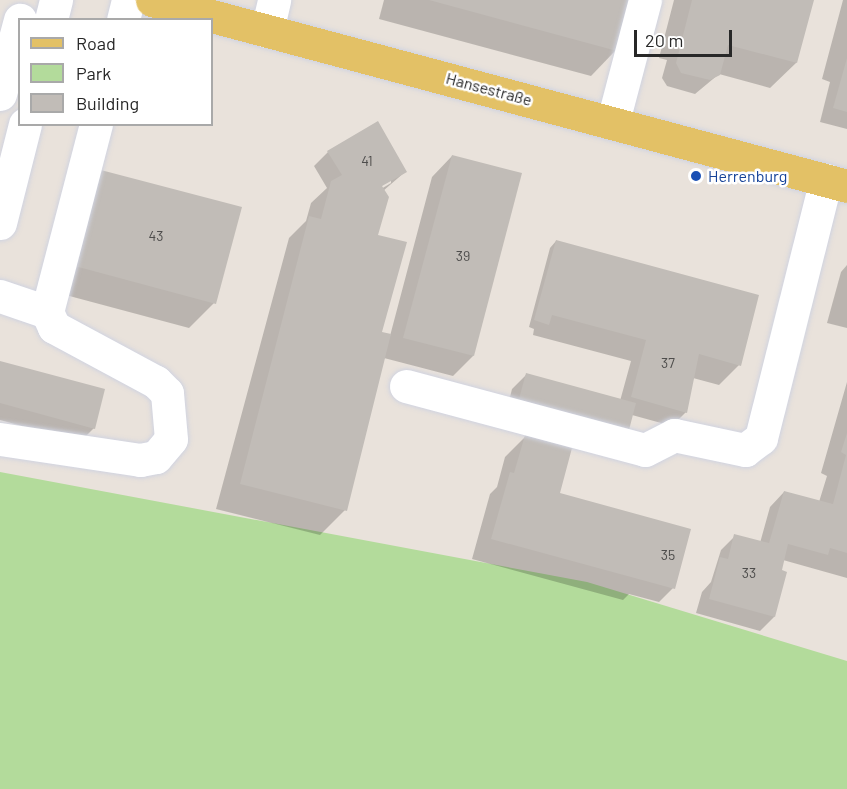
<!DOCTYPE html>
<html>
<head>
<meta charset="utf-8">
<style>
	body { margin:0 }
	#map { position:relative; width:847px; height:789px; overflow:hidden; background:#e9e2db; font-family:Barlow,sans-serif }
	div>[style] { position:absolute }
	.green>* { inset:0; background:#b3db9b }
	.shadow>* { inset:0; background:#0003 }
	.building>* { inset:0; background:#c1bcb7 }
	.roads { filter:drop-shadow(0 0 2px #d0d3e0) drop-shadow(0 0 2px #d0d3e0) }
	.minor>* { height:33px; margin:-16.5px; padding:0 16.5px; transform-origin:16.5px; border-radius:16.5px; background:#fff }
	.major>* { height:33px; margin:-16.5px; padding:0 16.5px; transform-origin:16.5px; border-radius:16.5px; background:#e3c166 }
	.dots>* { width:16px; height:16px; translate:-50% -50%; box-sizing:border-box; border:3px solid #fff; border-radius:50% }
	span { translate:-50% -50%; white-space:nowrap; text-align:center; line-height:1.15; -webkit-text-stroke:5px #fff; paint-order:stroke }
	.number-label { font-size:14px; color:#4e4d4c }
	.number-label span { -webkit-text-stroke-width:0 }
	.street-label { font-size:16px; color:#282828 }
	.transit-label { font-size:16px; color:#164399 }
	.left { translate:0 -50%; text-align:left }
	.legend { position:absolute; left:18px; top:18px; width:195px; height:108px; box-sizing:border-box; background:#fff; border:2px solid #a9a9a9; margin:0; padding:8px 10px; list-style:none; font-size:18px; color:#282828 }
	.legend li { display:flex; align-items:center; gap:12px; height:30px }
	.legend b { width:30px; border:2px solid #a9a9a9 }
	.scale { position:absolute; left:634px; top:30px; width:98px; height:27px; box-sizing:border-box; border:3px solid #282828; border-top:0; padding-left:8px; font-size:18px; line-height:21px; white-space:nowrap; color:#282828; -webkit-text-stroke:4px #fff; paint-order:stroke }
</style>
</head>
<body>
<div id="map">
	<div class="green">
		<div style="clip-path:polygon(0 472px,587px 582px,847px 661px,847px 789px,0 789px)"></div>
	</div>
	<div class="shadow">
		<div style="clip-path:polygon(384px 0,629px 0,616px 50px,591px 76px,379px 19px)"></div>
		<div style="clip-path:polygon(674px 0,812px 0,796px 63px,770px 88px,719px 74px,695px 94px,667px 86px,662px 78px,667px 60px,659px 58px)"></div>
		<div style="clip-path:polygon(843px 0,847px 0,847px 129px,820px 122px,830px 82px,822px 79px)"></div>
		<div style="clip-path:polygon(evenodd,328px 152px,405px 172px,383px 191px,376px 236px,381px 333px,390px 336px,432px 177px,452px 156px,473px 356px,453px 376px,384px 358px,345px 510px,320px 535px,216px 509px,289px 238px,306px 221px,311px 203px,327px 188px,314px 166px,328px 152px,391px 180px,391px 183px,381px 189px,381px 186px,391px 180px)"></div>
		<div style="clip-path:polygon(72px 195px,214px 303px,189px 328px,47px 290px)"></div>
		<div style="clip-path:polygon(556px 241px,739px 365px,719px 385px,693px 378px,686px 412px,672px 426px,632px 415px,506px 413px,512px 389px,526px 375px,620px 401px,631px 361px,533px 335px,534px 329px,529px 327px,550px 248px)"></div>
		<div style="clip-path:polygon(847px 265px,847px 328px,827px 323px,841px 272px)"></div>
		<div style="clip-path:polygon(0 362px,94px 428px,80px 442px,0 420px)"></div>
		<div style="clip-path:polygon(847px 382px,847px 578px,783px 560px,774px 617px,760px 631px,696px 613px,702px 592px,711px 582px,721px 550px,735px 536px,760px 543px,770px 507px,784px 492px,819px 502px,827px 476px,821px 473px)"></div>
		<div style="clip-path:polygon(525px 437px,558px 494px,673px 588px,659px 602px,629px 594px,623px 600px,472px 559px,490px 494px,497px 487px,505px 457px)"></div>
	</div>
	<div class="building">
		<div style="clip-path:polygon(429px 0,631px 0,617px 51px)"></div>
		<div style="clip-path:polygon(692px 0,814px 0,797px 63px,728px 45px,720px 75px,710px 80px,681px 73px,676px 63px)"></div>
		<div style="clip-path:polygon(847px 58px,847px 112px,833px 108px)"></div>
		<div style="clip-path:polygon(378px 121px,407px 172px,382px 186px,389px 197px,378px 235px,407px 242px,382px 332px,391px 334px,347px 511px,240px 484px,309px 216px,321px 219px,331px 181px,342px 175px,327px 151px)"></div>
		<div style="clip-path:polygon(452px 155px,522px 173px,474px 356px,403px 338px)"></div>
		<div style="clip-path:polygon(97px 169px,242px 207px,216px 304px,71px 265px)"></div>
		<div style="clip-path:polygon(556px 240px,759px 295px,741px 366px,699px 354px,687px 413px,631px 397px,646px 340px,552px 315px,549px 325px,534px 320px)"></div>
		<div style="clip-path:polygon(0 361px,105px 389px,95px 429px,0 403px)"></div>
		<div style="clip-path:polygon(526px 373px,636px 403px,629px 430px,519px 399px)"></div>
		<div style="clip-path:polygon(847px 433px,847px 553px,830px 548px,828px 555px,788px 544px,782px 570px,787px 572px,775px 617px,709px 599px,720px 557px,728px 559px,734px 534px,769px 543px,784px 491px,833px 504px,846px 455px,841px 452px)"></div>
		<div style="clip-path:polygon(525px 435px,572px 448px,560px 493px,691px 529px,675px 589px,491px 539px,510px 472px,514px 473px)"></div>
	</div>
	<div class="roads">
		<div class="minor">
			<div style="left:51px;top:20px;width:21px;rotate:-76deg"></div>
			<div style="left:123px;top:20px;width:21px;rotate:-76deg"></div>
			<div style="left:267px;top:31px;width:32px;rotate:-77deg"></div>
			<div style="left:0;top:94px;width:77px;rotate:-74.9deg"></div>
			<div style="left:613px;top:121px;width:125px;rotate:-75.2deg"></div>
			<div style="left:0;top:223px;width:102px;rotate:-75.8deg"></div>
			<div style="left:0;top:296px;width:50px;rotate:18.8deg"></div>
			<div style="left:406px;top:386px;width:247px;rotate:15deg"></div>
			<div style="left:645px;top:450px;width:33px;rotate:-27deg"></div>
			<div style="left:674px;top:435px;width:73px;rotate:11.9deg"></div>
			<div style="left:745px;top:450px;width:20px;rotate:-37deg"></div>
			<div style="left:761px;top:438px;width:266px;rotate:-75.9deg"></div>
			<div style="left:0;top:439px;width:142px;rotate:8.5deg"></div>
			<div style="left:140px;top:460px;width:16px;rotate:-11deg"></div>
			<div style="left:156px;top:457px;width:23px;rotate:-50deg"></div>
			<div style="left:171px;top:439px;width:46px;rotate:-95deg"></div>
			<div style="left:167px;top:393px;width:16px;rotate:-135deg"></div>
			<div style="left:156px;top:382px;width:116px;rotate:-151.7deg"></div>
			<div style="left:54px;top:327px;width:17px;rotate:-115deg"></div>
			<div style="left:47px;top:312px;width:194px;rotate:-75.4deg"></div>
		</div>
		<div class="major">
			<div style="left:152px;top:0;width:719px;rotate:14.98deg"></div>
		</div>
	</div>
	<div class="dots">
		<div style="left:696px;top:176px;background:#1a4fb4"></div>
	</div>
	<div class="number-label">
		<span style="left:367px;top:161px">41</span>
		<span style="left:156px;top:236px">43</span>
		<span style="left:463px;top:256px">39</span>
		<span style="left:668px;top:363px">37</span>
		<span style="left:668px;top:555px">35</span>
		<span style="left:749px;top:573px">33</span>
	</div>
	<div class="street-label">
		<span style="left:489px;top:89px;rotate:15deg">Hansestraße</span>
	</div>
	<div class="transit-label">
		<span class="left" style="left:708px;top:176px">Herrenburg</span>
	</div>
	<ul class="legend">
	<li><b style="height:8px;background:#e3c166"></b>Road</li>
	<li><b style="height:16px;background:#b3db9b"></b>Park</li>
	<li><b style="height:16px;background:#c1bcb7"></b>Building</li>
	</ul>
	<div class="scale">20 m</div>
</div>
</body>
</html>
